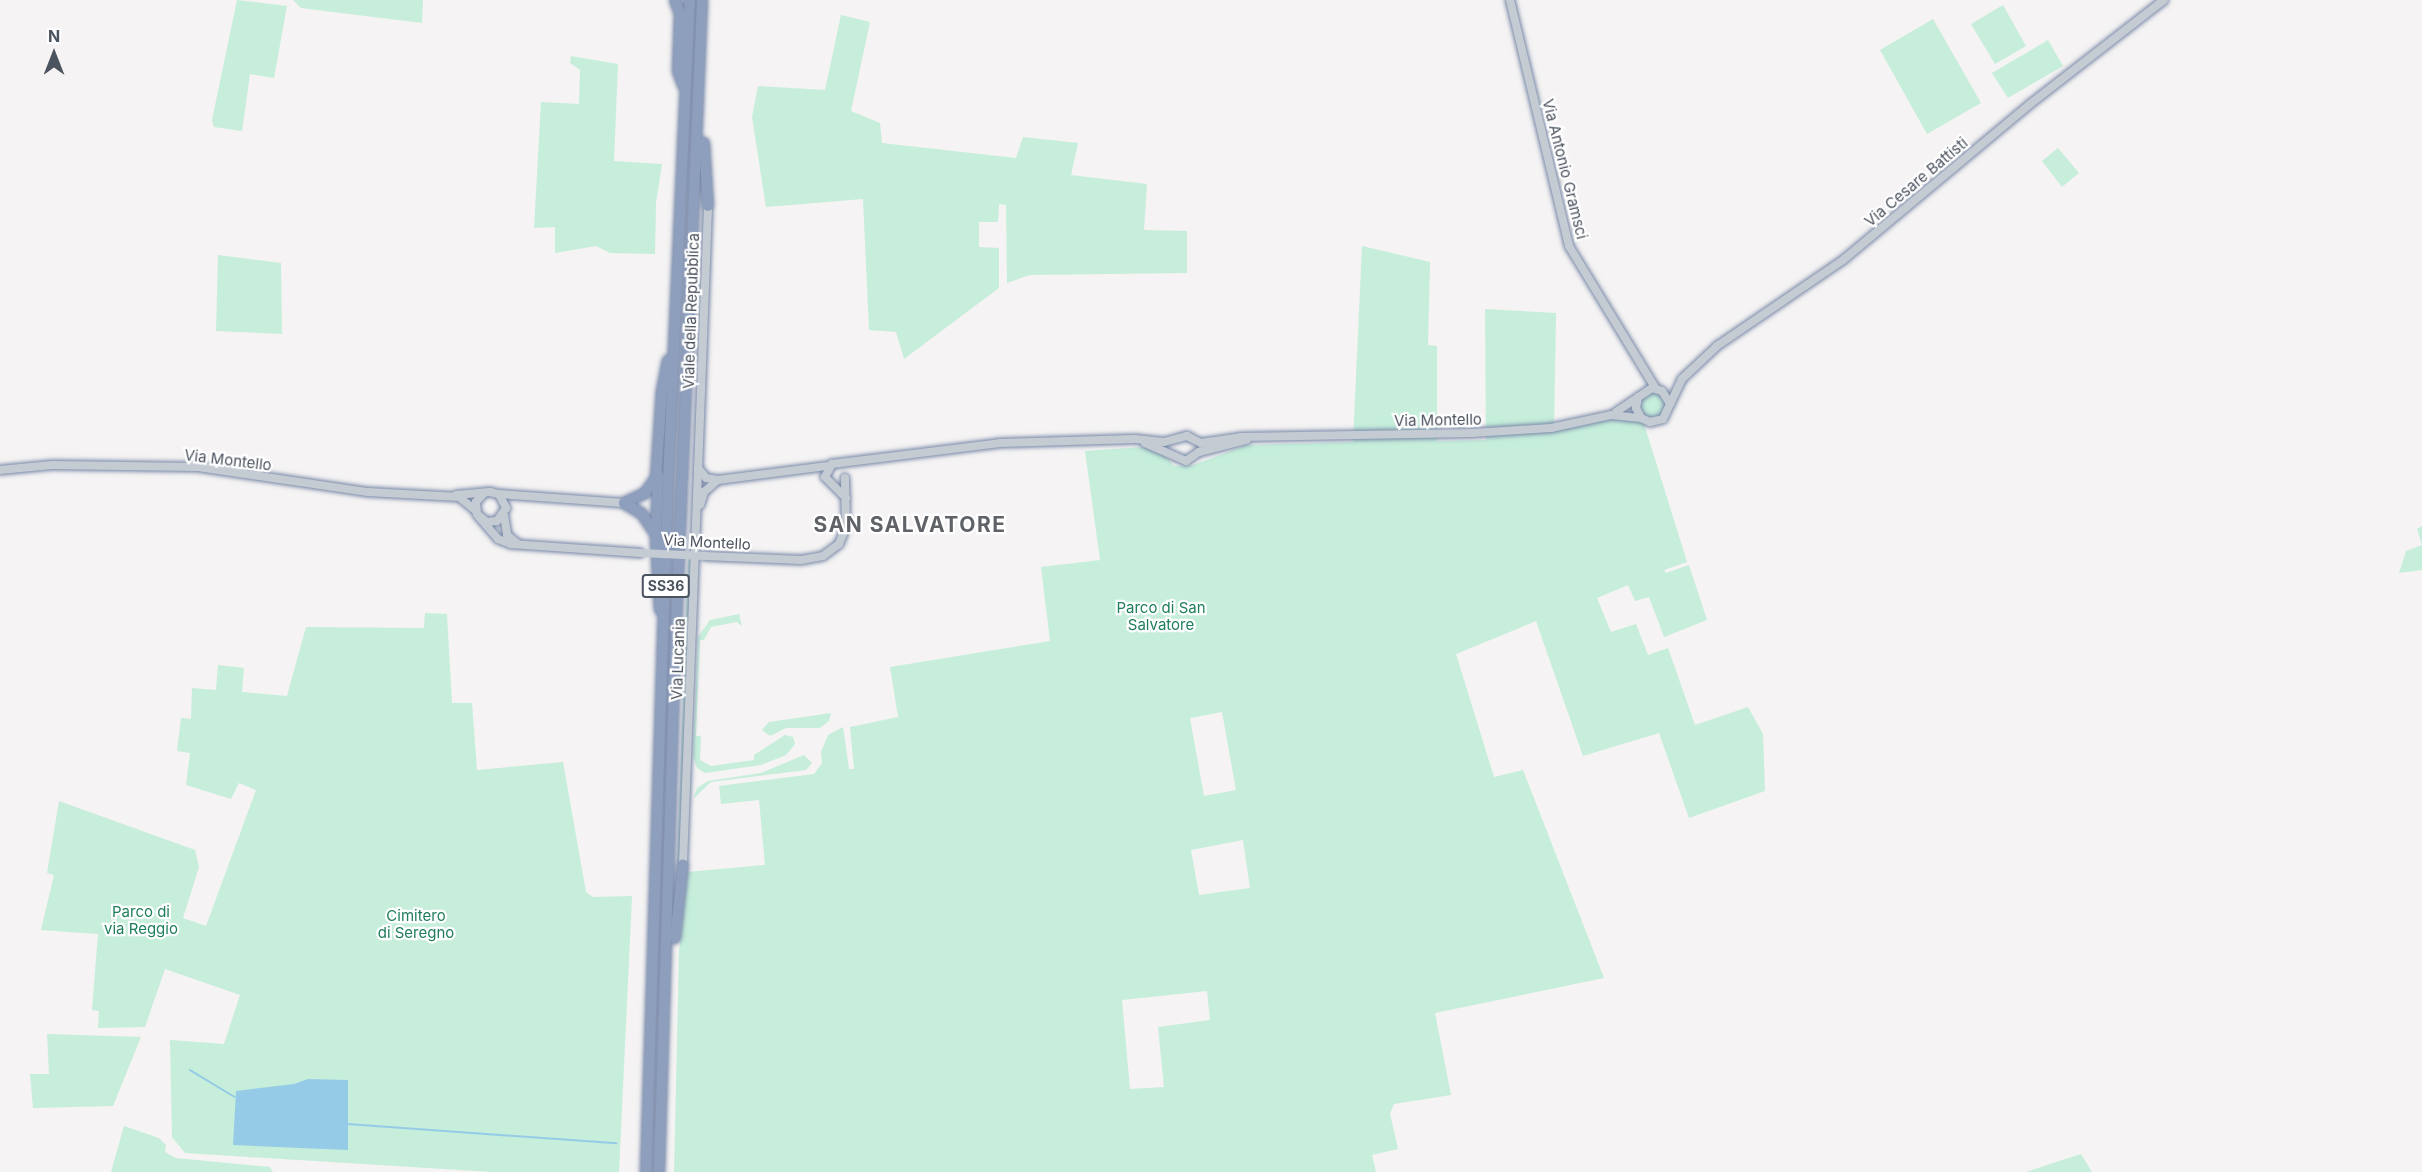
<!DOCTYPE html>
<html>
<head>
<meta charset="utf-8">
<style>
	body { margin:0 }
	#map { position:relative; width:2422px; height:1172px; overflow:hidden; background:#f5f3f3; font-family:Inter,sans-serif }
	div>[style] { position:absolute }
	.green>* { inset:0; background:#c6eedb }
	.water>* { inset:0; background:#96cbe7 }
	.stream>* { height:1.5px; margin:-0.75px; padding:0 0.75px; transform-origin:0.75px; border-radius:0.75px; background:#96cbe7 }
	.roads { filter:drop-shadow(0 0 2px #7a8aa9) drop-shadow(0 0 2px #7a8aa9) }
	.minor>* { height:8px; margin:-4px; padding:0 4px; transform-origin:4px; border-radius:4px; background:#c5cbd3 }
	.highway>* { height:10px; margin:-5px; padding:0 5px; transform-origin:5px; border-radius:5px; background:#8e9fbd }
	.minor-bridge>* { height:8px; margin:-4px; padding:0 4px; transform-origin:4px; border-radius:4px; background:#c5cbd3 }
	span { translate:-50% -50%; white-space:nowrap; text-align:center; line-height:1.15; -webkit-text-stroke:4.5px #fff; paint-order:stroke }
	.shield-label span { padding:2px 4px; background:#fff; border:2px solid; border-radius:4px; -webkit-text-stroke-width:0 }
	.shield-label { font-size:14px; color:#4b535f; font-weight:700 }
	.street-label { font-size:15px; color:#4b535f }
	.park-label { font-size:15px; color:#1f7e5b }
	.district-label { font-size:21px; color:#5f6267; font-weight:700; letter-spacing:1.5px }
	.north { position:absolute; left:24px; top:24px; width:60px; height:60px; -webkit-text-stroke:4px #fff; paint-order:stroke; rotate:0deg; font-size:16px; font-weight:700; line-height:24px; text-align:center; color:#4b535f }
	.north::after { content:''; display:block; margin:auto; width:21px; height:27px; background:#4b535f; clip-path:polygon(50% 0,100% 100%,50% 72%,0 100%) }
</style>
</head>
<body>
<div id="map">
	<div class="green">
		<div style="clip-path:polygon(237px 0,287px 6px,274px 78px,250px 74px,242px 131px,214px 127px,212px 120px)"></div>
		<div style="clip-path:polygon(293px 0,423px 0,422px 23px,301px 8px)"></div>
		<div style="clip-path:polygon(2003px 5px,2026px 46px,1995px 64px,1971px 24px)"></div>
		<div style="clip-path:polygon(841px 15px,870px 22px,851px 111px,880px 123px,882px 143px,1016px 158px,1023px 137px,1078px 143px,1071px 175px,1147px 184px,1144px 230px,1187px 231px,1187px 273px,1030px 275px,1007px 283px,1006px 205px,999px 204px,998px 222px,979px 222px,979px 247px,999px 248px,999px 288px,904px 359px,896px 332px,869px 330px,863px 199px,766px 207px,752px 117px,758px 86px,825px 90px)"></div>
		<div style="clip-path:polygon(1933px 19px,1981px 103px,1927px 134px,1880px 50px)"></div>
		<div style="clip-path:polygon(2048px 40px,2063px 66px,2008px 98px,1992px 73px)"></div>
		<div style="clip-path:polygon(571px 56px,618px 64px,614px 161px,662px 164px,656px 203px,655px 254px,610px 253px,596px 246px,555px 253px,555px 227px,534px 228px,541px 102px,579px 104px,580px 70px,570px 63px)"></div>
		<div style="clip-path:polygon(2058px 148px,2079px 173px,2062px 187px,2042px 161px)"></div>
		<div style="clip-path:polygon(evenodd,1362px 246px,1430px 262px,1428px 345px,1437px 346px,1437px 441px,1486px 440px,1485px 309px,1556px 313px,1554px 431px,1639px 409px,1640px 401px,1651px 392px,1659px 393px,1666px 402px,1661px 416px,1650px 419px,1641px 414px,1687px 562px,1664px 570px,1666px 573px,1689px 565px,1707px 620px,1664px 637px,1649px 597px,1635px 601px,1628px 585px,1597px 598px,1611px 632px,1636px 624px,1648px 655px,1668px 648px,1695px 725px,1748px 707px,1763px 734px,1765px 791px,1689px 818px,1659px 733px,1583px 756px,1536px 621px,1456px 654px,1494px 777px,1523px 770px,1604px 978px,1435px 1013px,1451px 1095px,1394px 1104px,1390px 1114px,1398px 1149px,1372px 1155px,1376px 1172px,674px 1172px,679px 952px,687px 872px,765px 865px,759px 800px,721px 804px,719px 786px,814px 774px,822px 763px,821px 752px,828px 735px,843px 727px,849px 769px,854px 769px,850px 727px,898px 717px,890px 667px,1050px 641px,1041px 567px,1100px 560px,1085px 451px,1143px 447px,1164px 454px,1174px 466px,1193px 465px,1247px 445px,1353px 442px,1362px 246px,1222px 712px,1236px 790px,1204px 796px,1190px 718px,1222px 712px,1362px 246px,1243px 840px,1250px 888px,1199px 895px,1191px 850px,1243px 840px,1362px 246px,1207px 991px,1210px 1020px,1158px 1027px,1164px 1087px,1130px 1089px,1122px 1000px,1207px 991px)"></div>
		<div style="clip-path:polygon(218px 255px,281px 263px,282px 334px,216px 331px)"></div>
		<div style="clip-path:polygon(2422px 526px,2422px 570px,2399px 573px,2406px 551px,2422px 545px,2417px 529px)"></div>
		<div style="clip-path:polygon(688px 560px,693px 561px,679px 866px,677px 866px)"></div>
		<div style="clip-path:polygon(425px 613px,447px 614px,452px 703px,472px 703px,477px 770px,563px 762px,586px 892px,593px 897px,632px 896px,619px 1172px,492px 1172px,185px 1153px,172px 1137px,170px 1040px,224px 1044px,240px 995px,165px 969px,145px 1027px,98px 1028px,99px 1011px,92px 1010px,98px 934px,41px 930px,54px 875px,47px 873px,59px 801px,195px 850px,199px 867px,183px 918px,206px 926px,256px 790px,239px 783px,231px 799px,186px 785px,190px 753px,177px 751px,181px 718px,191px 719px,192px 688px,216px 690px,218px 665px,244px 668px,242px 692px,287px 696px,306px 627px,424px 628px)"></div>
		<div style="clip-path:polygon(739px 614px,742px 626px,737px 622px,711px 627px,704px 640px,700px 640px,696px 736px,701px 736px,700px 760px,711px 766px,754px 760px,754px 755px,785px 735px,793px 737px,795px 744px,786px 755px,761px 765px,705px 773px,697px 768px,693px 757px,698px 637px,710px 620px)"></div>
		<div style="clip-path:polygon(831px 713px,829px 721px,820px 728px,786px 728px,770px 736px,762px 730px,769px 722px)"></div>
		<div style="clip-path:polygon(804px 755px,812px 763px,806px 770px,711px 782px,693px 799px,697px 788px,708px 781px,761px 773px)"></div>
		<div style="clip-path:polygon(47px 1034px,141px 1037px,113px 1106px,33px 1108px,30px 1074px,49px 1074px)"></div>
		<div style="clip-path:polygon(124px 1126px,159px 1138px,166px 1145px,165px 1152px,176px 1158px,270px 1167px,273px 1172px,111px 1172px)"></div>
		<div style="clip-path:polygon(2081px 1154px,2092px 1172px,2026px 1172px)"></div>
	</div>
	<div class="water">
		<div style="clip-path:polygon(308px 1079px,348px 1080px,348px 1150px,233px 1145px,236px 1091px,294px 1084px)"></div>
	</div>
	<div class="stream">
		<div style="left:190px;top:1070px;width:52px;rotate:31deg"></div>
		<div style="left:348px;top:1124px;width:269px;rotate:4.1deg"></div>
	</div>
	<div class="roads">
		<div class="minor">
			<div style="left:1510px;top:0;width:253px;rotate:76.5deg"></div>
			<div style="left:1569px;top:246px;width:167px;rotate:58.7deg"></div>
			<div style="left:1638px;top:397px;width:11px;rotate:100deg"></div>
			<div style="left:1636px;top:408px;width:11px;rotate:63deg"></div>
			<div style="left:1641px;top:418px;width:10px;rotate:24deg"></div>
			<div style="left:1650px;top:422px;width:13px;rotate:-13deg"></div>
			<div style="left:1663px;top:419px;width:44px;rotate:-64.6deg"></div>
			<div style="left:1682px;top:379px;width:48px;rotate:-43.3deg"></div>
			<div style="left:1717px;top:346px;width:153px;rotate:-34.3deg"></div>
			<div style="left:1843px;top:260px;width:242px;rotate:-39.8deg"></div>
			<div style="left:2029px;top:105px;width:171px;rotate:-37.9deg"></div>
			<div style="left:1616px;top:412px;width:43px;rotate:-33.7deg"></div>
			<div style="left:1652px;top:388px;width:10px;rotate:17deg"></div>
			<div style="left:1662px;top:391px;width:15px;rotate:58deg"></div>
			<div style="left:1145px;top:443px;width:45px;rotate:23.7deg"></div>
			<div style="left:1186px;top:461px;width:16px;rotate:-35deg"></div>
			<div style="left:1199px;top:452px;width:49px;rotate:-14.3deg"></div>
			<div style="left:698px;top:468px;width:13px;rotate:51deg"></div>
			<div style="left:706px;top:478px;width:12px;rotate:9deg"></div>
			<div style="left:718px;top:480px;width:111px;rotate:-7.3deg"></div>
			<div style="left:0;top:470px;width:52px;rotate:-5.5deg"></div>
			<div style="left:52px;top:465px;width:146px;rotate:0.8deg"></div>
			<div style="left:198px;top:467px;width:172px;rotate:8.4deg"></div>
			<div style="left:368px;top:492px;width:91px;rotate:3.1deg"></div>
			<div style="left:459px;top:497px;width:21px;rotate:39deg"></div>
			<div style="left:499px;top:494px;width:125px;rotate:4.1deg"></div>
			<div style="left:456px;top:495px;width:34px;rotate:-5deg"></div>
			<div style="left:490px;top:492px;width:9px;rotate:13deg"></div>
			<div style="left:499px;top:494px;width:16px;rotate:63deg"></div>
			<div style="left:506px;top:508px;width:16px;rotate:125deg"></div>
			<div style="left:497px;top:521px;width:10px;rotate:174deg"></div>
			<div style="left:487px;top:522px;width:13px;rotate:-141deg"></div>
			<div style="left:477px;top:514px;width:12px;rotate:-95deg"></div>
			<div style="left:476px;top:502px;width:12px;rotate:-48deg"></div>
			<div style="left:846px;top:498px;width:30px;rotate:-135deg"></div>
			<div style="left:825px;top:477px;width:15px;rotate:-62deg"></div>
			<div style="left:832px;top:464px;width:169px;rotate:-7.1deg"></div>
			<div style="left:1000px;top:443px;width:135px;rotate:-1.7deg"></div>
			<div style="left:1135px;top:439px;width:29px;rotate:6deg"></div>
			<div style="left:1164px;top:442px;width:24px;rotate:-15deg"></div>
			<div style="left:1187px;top:436px;width:16px;rotate:27deg"></div>
			<div style="left:1201px;top:443px;width:40px;rotate:-8.5deg"></div>
			<div style="left:1241px;top:437px;width:231px;rotate:-1deg"></div>
			<div style="left:1472px;top:433px;width:79px;rotate:-3.6deg"></div>
			<div style="left:1551px;top:428px;width:61px;rotate:-12.2deg"></div>
			<div style="left:1611px;top:415px;width:30px;rotate:6deg"></div>
			<div style="left:700px;top:505px;width:14px;rotate:-73deg"></div>
			<div style="left:704px;top:492px;width:18px;rotate:-41deg"></div>
			<div style="left:504px;top:515px;width:20px;rotate:81deg"></div>
			<div style="left:507px;top:535px;width:13px;rotate:39deg"></div>
			<div style="left:479px;top:517px;width:29px;rotate:49deg"></div>
			<div style="left:498px;top:539px;width:14px;rotate:21deg"></div>
			<div style="left:511px;top:544px;width:130px;rotate:4deg"></div>
			<div style="left:705px;top:556px;width:96px;rotate:2.4deg"></div>
			<div style="left:801px;top:560px;width:22px;rotate:-10deg"></div>
			<div style="left:823px;top:556px;width:20px;rotate:-37deg"></div>
			<div style="left:839px;top:544px;width:18px;rotate:-68deg"></div>
			<div style="left:846px;top:527px;width:49px;rotate:-91.2deg"></div>
			<div style="left:683px;top:864px;width:658px;rotate:-87.82deg"></div>
		</div>
		<div class="highway">
			<div style="left:675px;top:0;width:15px;rotate:70deg"></div>
			<div style="left:680px;top:14px;width:57px;rotate:92deg"></div>
			<div style="left:678px;top:71px;width:15px;rotate:70deg"></div>
			<div style="left:704px;top:143px;width:63px;rotate:86.4deg"></div>
			<div style="left:658px;top:475px;width:65px;rotate:91.8deg"></div>
			<div style="left:656px;top:540px;width:70px;rotate:86.7deg"></div>
			<div style="left:624px;top:503px;width:23px;rotate:-25deg"></div>
			<div style="left:645px;top:493px;width:19px;rotate:-54deg"></div>
			<div style="left:656px;top:478px;width:87px;rotate:-86.1deg"></div>
			<div style="left:662px;top:391px;width:31px;rotate:-79deg"></div>
			<div style="left:624px;top:503px;width:21px;rotate:31deg"></div>
			<div style="left:642px;top:514px;width:23px;rotate:56deg"></div>
			<div style="left:675px;top:938px;width:74px;rotate:-83.8deg"></div>
			<div style="left:646px;top:1172px;width:693px;rotate:-88.18deg"></div>
			<div style="left:668px;top:479px;width:480px;rotate:-87.4deg"></div>
			<div style="left:659px;top:1172px;width:520px;rotate:-88.24deg"></div>
			<div style="left:675px;top:652px;width:653px;rotate:-87.63deg"></div>
		</div>
	</div>
	<div class="minor-bridge">
		<div style="left:641px;top:553px;width:64px;rotate:2.7deg"></div>
	</div>
	<div class="shield-label">
		<span style="left:666px;top:586px">SS36</span>
	</div>
	<div class="street-label">
		<span style="left:1565px;top:169px;rotate:76deg">Via Antonio Gramsci</span>
		<span style="left:1916px;top:182px;rotate:-40deg">Via Cesare Battisti</span>
		<span style="left:691px;top:311px;rotate:-88deg">Viale della Repubblica</span>
		<span style="left:1438px;top:420px;rotate:-1deg">Via Montello</span>
		<span style="left:228px;top:460px;rotate:7deg">Via Montello</span>
		<span style="left:707px;top:542px;rotate:3deg">Via Montello</span>
		<span style="left:678px;top:659px;rotate:-88deg">Via Lucania</span>
	</div>
	<div class="park-label">
		<span style="left:1161px;top:616px">Parco di San<br>Salvatore</span>
		<span style="left:141px;top:920px">Parco di<br>via Reggio</span>
		<span style="left:416px;top:924px">Cimitero<br>di Seregno</span>
	</div>
	<div class="district-label">
		<span style="left:910px;top:525px">SAN SALVATORE</span>
	</div>
	<div class="north">N</div>
</div>
</body>
</html>
